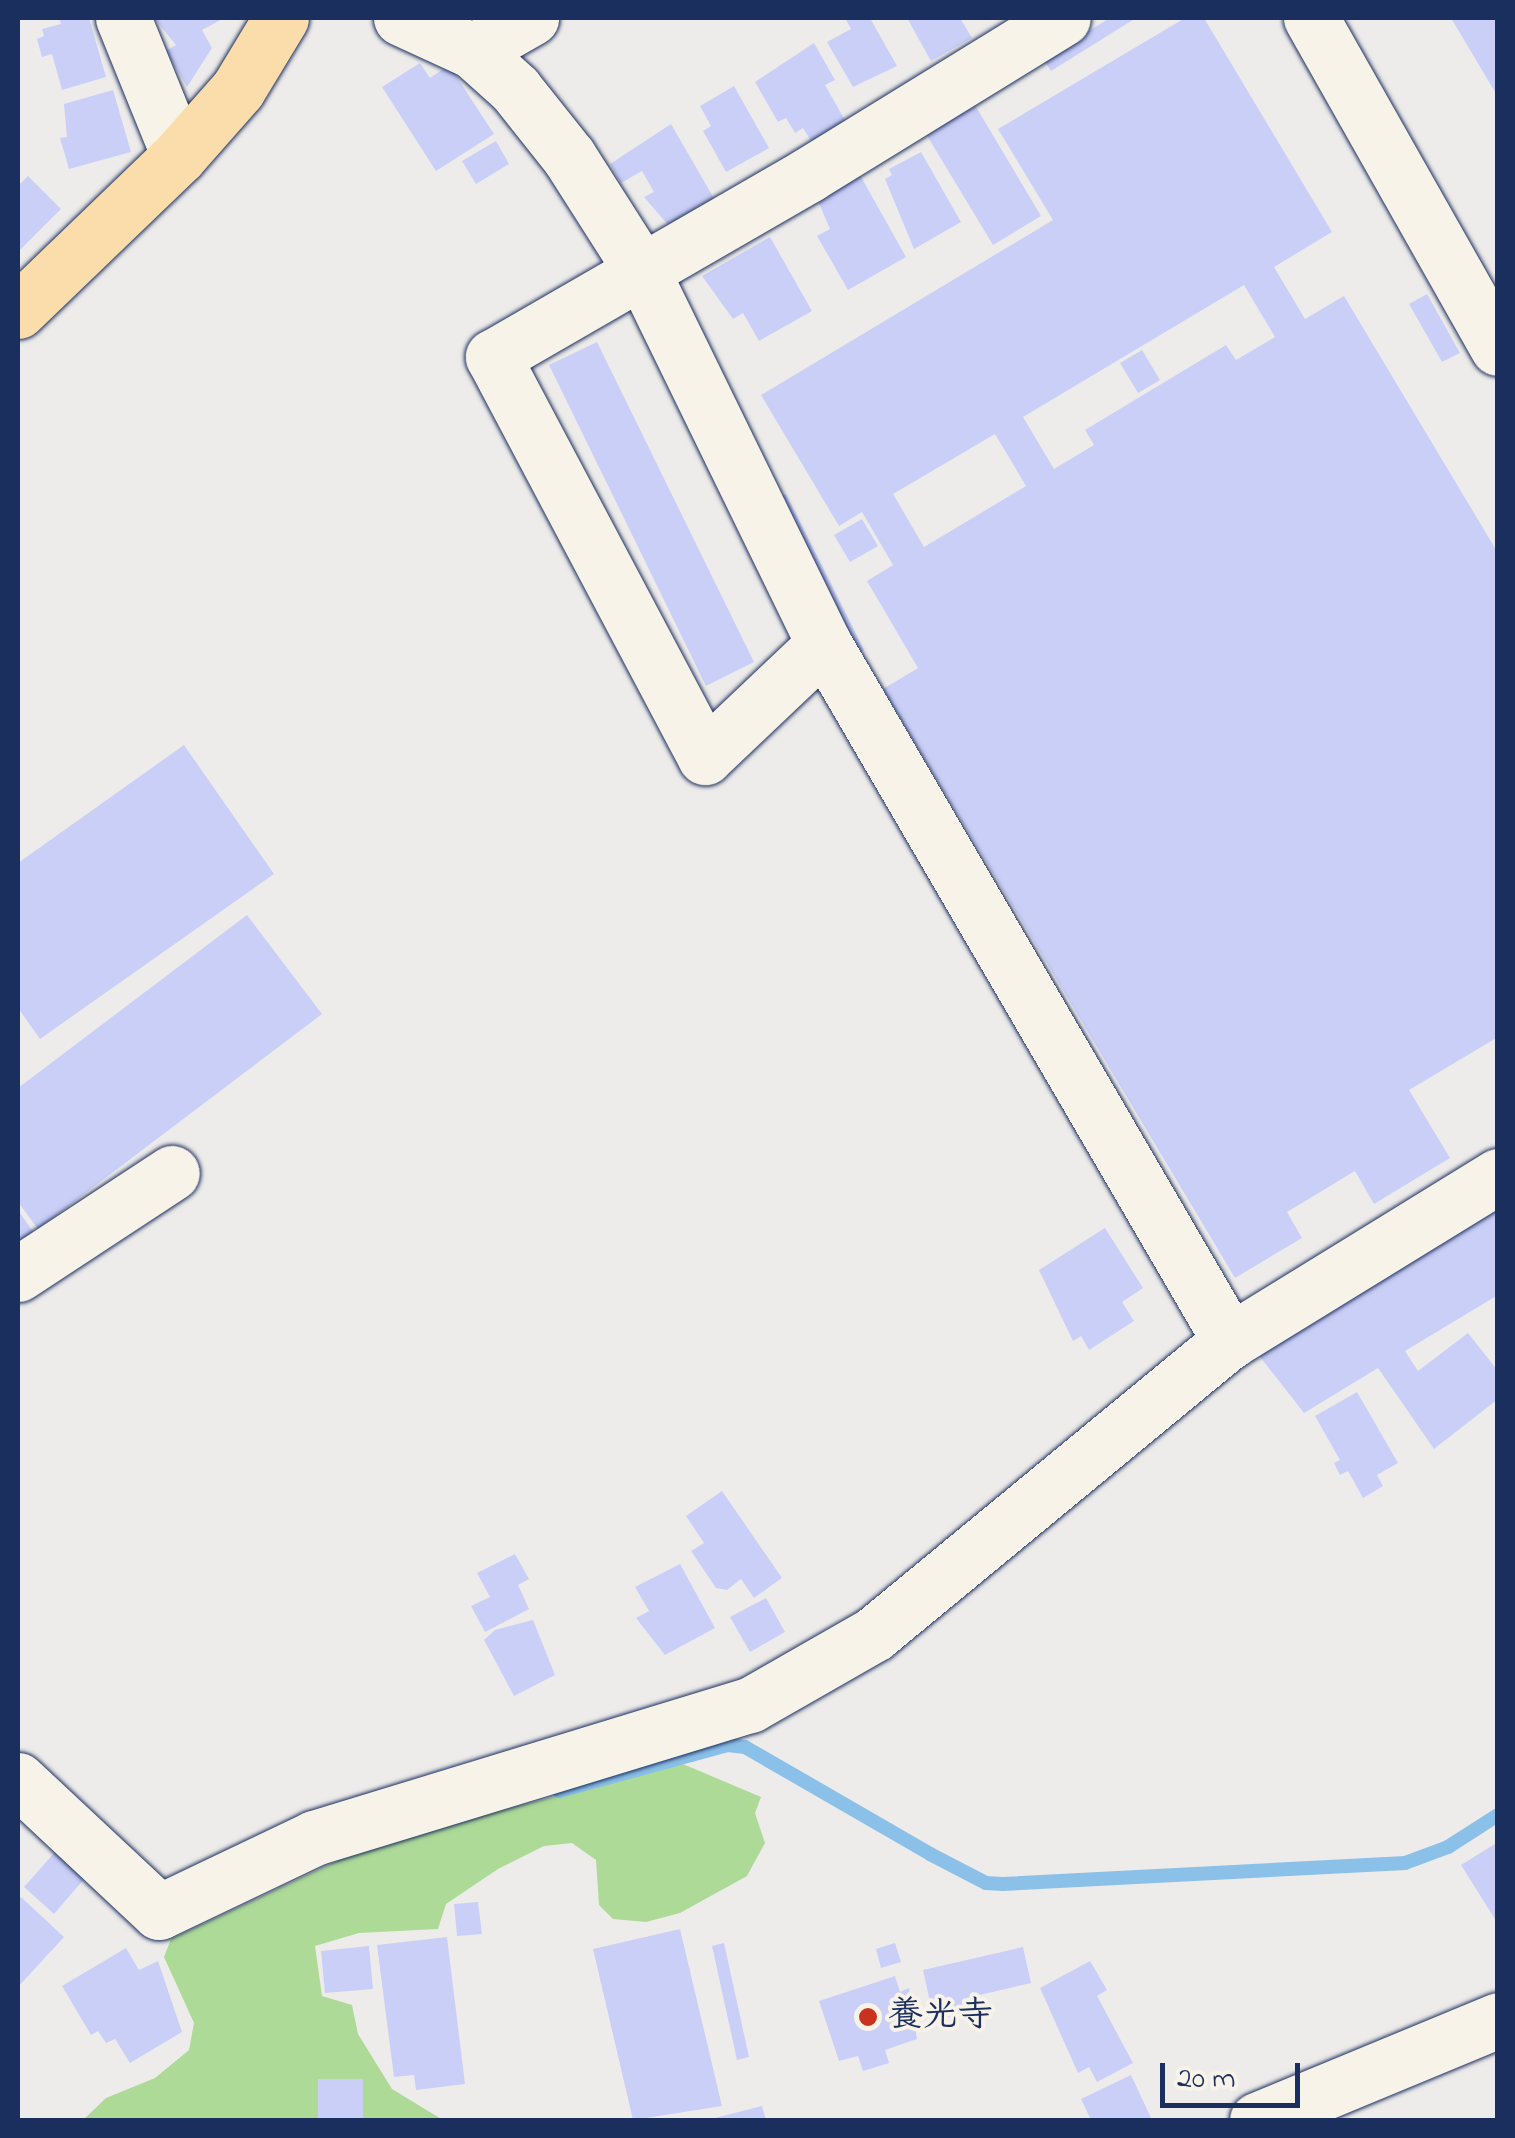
<!DOCTYPE html>
<html>
<head>
<meta charset="utf-8">
<style>
	body { margin:0 }
	#map { position:relative; width:1515px; height:2138px; overflow:hidden; background:#eeeceb; font-family:"Indie Flower","Klee One",sans-serif }
	div>[style] { position:absolute }
	.green>* { inset:0; background:#aeda98 }
	.stream>* { height:14px; margin:-7px; padding:0 7px; transform-origin:7px; border-radius:7px; background:#8bc1e9 }
	.building>* { inset:0; background:#cacff7 }
	.roads { filter:drop-shadow(0 0 2px #1b2f5e) drop-shadow(0 0 2px #1b2f5e) }
	.minor>* { height:55px; margin:-27.5px; padding:0 27.5px; transform-origin:27.5px; border-radius:27.5px; background:#f7f3e8 }
	.major>* { height:55px; margin:-27.5px; padding:0 27.5px; transform-origin:27.5px; border-radius:27.5px; background:#faddab }
	.dots>* { width:28px; height:28px; translate:-50% -50%; box-sizing:border-box; border:5px solid #f7f3e8; border-radius:50% }
	span { translate:-50% -50%; white-space:nowrap; text-align:center; line-height:1.15; -webkit-text-stroke:8px #f7f3e8; paint-order:stroke }
	.poi-label { font-size:35px; color:#1b2f5e; font-weight:700 }
	.left { translate:0 -50%; text-align:left }
	.frame { position:absolute; inset:0; border:20px solid #1b2f5e; pointer-events:none }
	.scale { position:absolute; left:1160px; top:2063px; width:140px; height:45px; box-sizing:border-box; border:5px solid #1b2f5e; border-top:0; padding-left:12px; font-size:30px; line-height:35px; white-space:nowrap; color:#1b2f5e; -webkit-text-stroke:8px #f7f3e8; paint-order:stroke }
</style>
</head>
<body>
<div id="map">
	<div class="green">
		<div style="clip-path:polygon(683px 1764px,761px 1797px,755px 1813px,765px 1843px,747px 1876px,680px 1913px,646px 1922px,613px 1919px,599px 1905px,596px 1860px,572px 1843px,544px 1846px,498px 1869px,446px 1904px,438px 1929px,359px 1933px,315px 1946px,322px 1996px,352px 2005px,358px 2034px,392px 2089px,443px 2120px,83px 2120px,106px 2098px,155px 2078px,189px 2050px,194px 2023px,164px 1957px,171px 1939px,377px 1842px)"></div>
	</div>
	<div class="stream">
		<div style="left:559px;top:1791px;width:175px;rotate:-15.2deg"></div>
		<div style="left:728px;top:1745px;width:17px;rotate:7deg"></div>
		<div style="left:745px;top:1747px;width:214px;rotate:30deg"></div>
		<div style="left:930px;top:1854px;width:63px;rotate:27.4deg"></div>
		<div style="left:986px;top:1883px;width:17px;rotate:3deg"></div>
		<div style="left:1003px;top:1884px;width:403px;rotate:-3deg"></div>
		<div style="left:1405px;top:1863px;width:46px;rotate:-20.4deg"></div>
		<div style="left:1448px;top:1847px;width:59px;rotate:-32.6deg"></div>
	</div>
	<div class="building">
		<div style="clip-path:polygon(59px 18px,89px 18px,106px 77px,62px 90px,52px 54px,42px 57px,37px 39px,44px 36px,42px 29px,61px 24px)"></div>
		<div style="clip-path:polygon(154px 18px,224px 18px,202px 30px,212px 48px,187px 87px,166px 51px,176px 45px)"></div>
		<div style="clip-path:polygon(852px 18px,870px 18px,897px 66px,853px 87px,827px 42px,851px 29px,846px 20px)"></div>
		<div style="clip-path:polygon(907px 18px,960px 18px,972px 38px,931px 61px)"></div>
		<div style="clip-path:polygon(1110px 18px,1136px 18px,1051px 71px,1043px 59px)"></div>
		<div style="clip-path:polygon(evenodd,1185px 18px,1204px 18px,1332px 232px,1274px 267px,1305px 319px,1344px 296px,1498px 553px,1498px 1037px,1409px 1090px,1450px 1158px,1374px 1204px,1355px 1171px,1287px 1212px,1302px 1238px,1235px 1278px,883px 689px,918px 668px,867px 581px,893px 565px,862px 512px,839px 526px,761px 395px,1053px 220px,998px 129px,1185px 18px,1244px 285px,1275px 337px,1236px 360px,1226px 345px,1085px 430px,1094px 445px,1054px 469px,1023px 417px,1244px 285px,1185px 18px,995px 434px,1026px 486px,924px 547px,893px 494px,995px 434px)"></div>
		<div style="clip-path:polygon(1451px 18px,1498px 18px,1498px 97px)"></div>
		<div style="clip-path:polygon(814px 43px,835px 80px,825px 85px,846px 122px,812px 142px,803px 128px,795px 133px,786px 118px,778px 122px,755px 82px)"></div>
		<div style="clip-path:polygon(420px 63px,430px 78px,449px 65px,494px 134px,436px 171px,382px 87px)"></div>
		<div style="clip-path:polygon(734px 86px,769px 148px,726px 172px,703px 131px,711px 126px,700px 106px)"></div>
		<div style="clip-path:polygon(113px 90px,131px 152px,69px 169px,60px 138px,67px 137px,64px 104px)"></div>
		<div style="clip-path:polygon(972px 100px,1041px 216px,993px 245px,923px 129px)"></div>
		<div style="clip-path:polygon(671px 124px,719px 207px,670px 227px,644px 197px,654px 192px,642px 171px,621px 183px,610px 164px)"></div>
		<div style="clip-path:polygon(496px 141px,509px 164px,476px 184px,462px 161px)"></div>
		<div style="clip-path:polygon(921px 152px,961px 222px,914px 249px,885px 179px,892px 175px,889px 169px)"></div>
		<div style="clip-path:polygon(856px 168px,906px 257px,848px 290px,817px 236px,830px 229px,814px 192px)"></div>
		<div style="clip-path:polygon(28px 176px,61px 209px,18px 252px,18px 186px)"></div>
		<div style="clip-path:polygon(770px 237px,812px 311px,759px 341px,743px 313px,733px 319px,702px 276px)"></div>
		<div style="clip-path:polygon(1427px 294px,1460px 353px,1442px 362px,1409px 304px)"></div>
		<div style="clip-path:polygon(597px 342px,754px 662px,706px 686px,549px 365px)"></div>
		<div style="clip-path:polygon(1142px 350px,1160px 380px,1138px 393px,1120px 363px)"></div>
		<div style="clip-path:polygon(786px 494px,864px 650px,855px 655px,777px 498px)"></div>
		<div style="clip-path:polygon(862px 519px,878px 546px,850px 562px,834px 535px)"></div>
		<div style="clip-path:polygon(184px 745px,274px 874px,40px 1039px,18px 1008px,18px 863px)"></div>
		<div style="clip-path:polygon(247px 915px,322px 1014px,38px 1229px,18px 1202px,18px 1088px)"></div>
		<div style="clip-path:polygon(1498px 1200px,1498px 1295px,1405px 1351px,1418px 1371px,1468px 1333px,1498px 1371px,1498px 1399px,1434px 1449px,1378px 1368px,1304px 1413px,1257px 1353px)"></div>
		<div style="clip-path:polygon(18px 1210px,38px 1239px,18px 1253px)"></div>
		<div style="clip-path:polygon(1105px 1228px,1143px 1288px,1122px 1302px,1134px 1321px,1089px 1350px,1081px 1336px,1073px 1341px,1039px 1270px)"></div>
		<div style="clip-path:polygon(1357px 1392px,1398px 1463px,1377px 1475px,1383px 1486px,1363px 1498px,1348px 1471px,1340px 1475px,1334px 1463px,1340px 1460px,1315px 1416px)"></div>
		<div style="clip-path:polygon(722px 1491px,782px 1578px,754px 1598px,741px 1579px,727px 1590px,716px 1588px,691px 1551px,704px 1543px,686px 1516px)"></div>
		<div style="clip-path:polygon(515px 1554px,529px 1579px,518px 1585px,529px 1609px,485px 1632px,471px 1606px,490px 1597px,477px 1573px)"></div>
		<div style="clip-path:polygon(680px 1564px,715px 1628px,665px 1655px,636px 1618px,649px 1611px,635px 1587px)"></div>
		<div style="clip-path:polygon(766px 1598px,785px 1632px,750px 1652px,730px 1617px)"></div>
		<div style="clip-path:polygon(533px 1620px,555px 1675px,514px 1696px,484px 1640px,495px 1630px)"></div>
		<div style="clip-path:polygon(1498px 1842px,1498px 1924px,1461px 1865px)"></div>
		<div style="clip-path:polygon(55px 1852px,85px 1878px,54px 1914px,24px 1887px)"></div>
		<div style="clip-path:polygon(21px 1897px,64px 1937px,18px 1987px,18px 1901px)"></div>
		<div style="clip-path:polygon(478px 1902px,482px 1934px,457px 1936px,454px 1904px)"></div>
		<div style="clip-path:polygon(680px 1929px,722px 2106px,633px 2120px,593px 1949px)"></div>
		<div style="clip-path:polygon(447px 1937px,465px 2084px,416px 2090px,414px 2075px,394px 2077px,377px 1945px)"></div>
		<div style="clip-path:polygon(724px 1943px,749px 2057px,737px 2060px,712px 1946px)"></div>
		<div style="clip-path:polygon(895px 1943px,901px 1962px,881px 1968px,876px 1949px)"></div>
		<div style="clip-path:polygon(369px 1946px,373px 1989px,325px 1993px,321px 1951px)"></div>
		<div style="clip-path:polygon(1023px 1947px,1031px 1983px,967px 1998px,970px 2012px,934px 2020px,923px 1970px)"></div>
		<div style="clip-path:polygon(126px 1948px,139px 1970px,158px 1961px,182px 2032px,130px 2063px,115px 2039px,106px 2043px,98px 2031px,91px 2035px,62px 1986px)"></div>
		<div style="clip-path:polygon(1090px 1961px,1107px 1990px,1097px 1996px,1133px 2063px,1097px 2082px,1089px 2067px,1078px 2073px,1040px 1988px)"></div>
		<div style="clip-path:polygon(895px 1976px,900px 1992px,909px 1988px,917px 2039px,885px 2050px,889px 2063px,863px 2071px,858px 2056px,839px 2061px,819px 2001px)"></div>
		<div style="clip-path:polygon(1131px 2075px,1152px 2120px,1091px 2120px,1081px 2099px)"></div>
		<div style="clip-path:polygon(318px 2079px,363px 2079px,363px 2118px,318px 2120px)"></div>
		<div style="clip-path:polygon(762px 2106px,766px 2120px,711px 2120px,711px 2119px)"></div>
	</div>
	<div class="roads">
		<div class="minor">
			<div style="left:123px;top:18px;width:149px;rotate:67.9deg"></div>
			<div style="left:401px;top:18px;width:79px;rotate:24.6deg"></div>
			<div style="left:473px;top:51px;width:57px;rotate:42.1deg"></div>
			<div style="left:515px;top:89px;width:87px;rotate:51.5deg"></div>
			<div style="left:569px;top:157px;width:138px;rotate:57.5deg"></div>
			<div style="left:643px;top:273px;width:413px;rotate:64deg"></div>
			<div style="left:824px;top:644px;width:807px;rotate:59.78deg"></div>
			<div style="left:1311px;top:18px;width:379px;rotate:60.5deg"></div>
			<div style="left:473px;top:51px;width:67px;rotate:-29.6deg"></div>
			<div style="left:824px;top:644px;width:164px;rotate:136.5deg"></div>
			<div style="left:705px;top:757px;width:453px;rotate:-117.9deg"></div>
			<div style="left:493px;top:357px;width:364px;rotate:-30deg"></div>
			<div style="left:808px;top:175px;width:299px;rotate:-31.6deg"></div>
			<div style="left:18px;top:1274px;width:184px;rotate:-33.3deg"></div>
			<div style="left:18px;top:1780px;width:193px;rotate:43.1deg"></div>
			<div style="left:159px;top:1912px;width:172px;rotate:-25.5deg"></div>
			<div style="left:314px;top:1838px;width:456px;rotate:-17deg"></div>
			<div style="left:750px;top:1705px;width:143px;rotate:-29.8deg"></div>
			<div style="left:874px;top:1634px;width:461px;rotate:-39.5deg"></div>
			<div style="left:1230px;top:1341px;width:315px;rotate:-31.6deg"></div>
			<div style="left:1257px;top:2120px;width:261px;rotate:-22.5deg"></div>
		</div>
		<div class="major">
			<div style="left:18px;top:311px;width:223px;rotate:-43.9deg"></div>
			<div style="left:179px;top:156px;width:89px;rotate:-48.6deg"></div>
			<div style="left:238px;top:89px;width:83px;rotate:-58.8deg"></div>
		</div>
	</div>
	<div class="dots">
		<div style="left:868px;top:2017px;background:#c8321e"></div>
	</div>
	<div class="poi-label">
		<span class="left" style="left:888px;top:2017px">養光寺</span>
	</div>
	<div class="frame"></div>
	<div class="scale">20 m</div>
</div>
</body>
</html>
